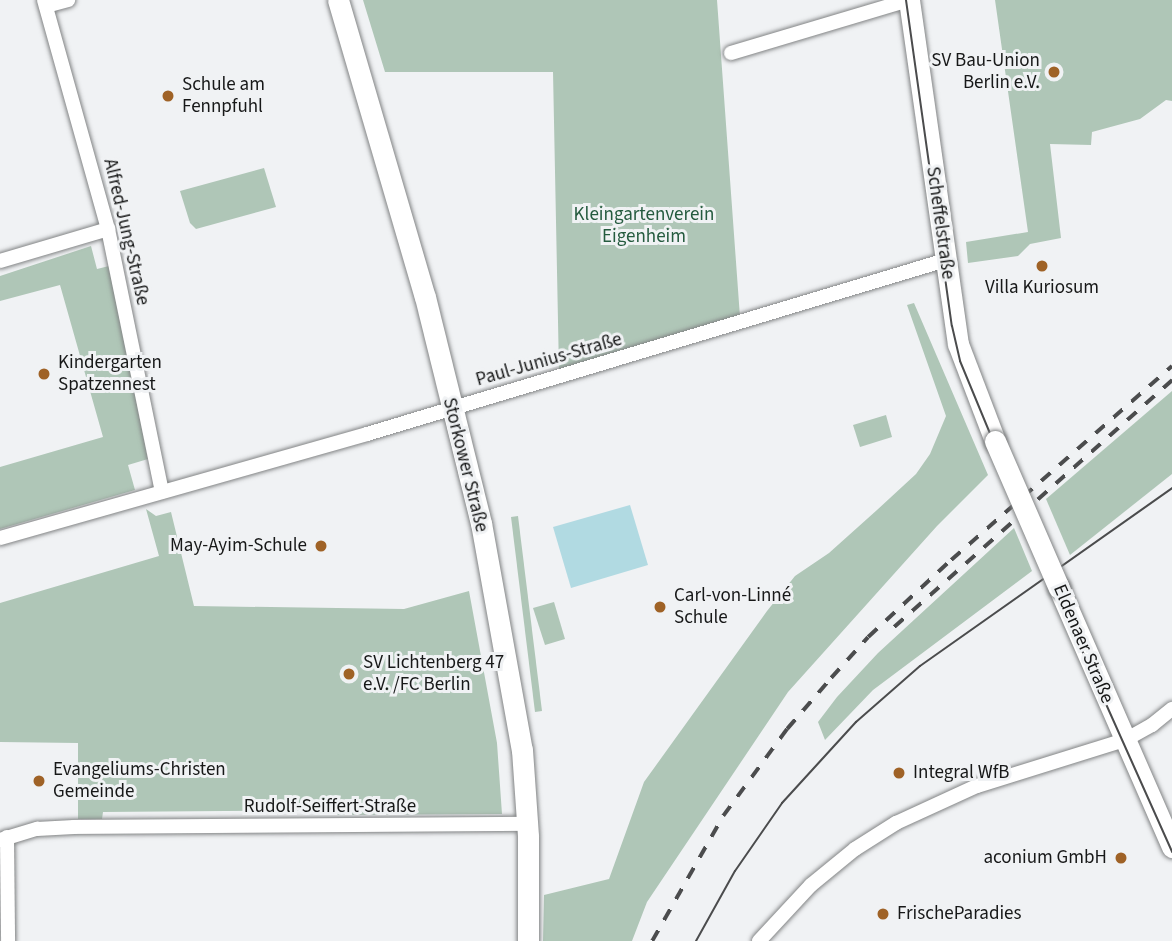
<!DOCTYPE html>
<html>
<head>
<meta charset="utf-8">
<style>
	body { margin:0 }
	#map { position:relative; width:1172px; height:941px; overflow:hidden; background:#f0f2f4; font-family:"Source Sans 3",sans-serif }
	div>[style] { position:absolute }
	.green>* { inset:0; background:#afc6b7 }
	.water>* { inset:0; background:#b1dae2 }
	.roads { filter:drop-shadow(0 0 2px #828485) drop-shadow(0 0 2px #828485) }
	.street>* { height:14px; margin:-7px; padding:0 7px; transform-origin:7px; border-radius:7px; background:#fff }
	.secondary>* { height:21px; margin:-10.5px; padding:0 10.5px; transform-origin:10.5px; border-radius:10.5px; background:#fff }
	.tram>* { height:2px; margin:-1px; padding:0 1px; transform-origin:1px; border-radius:1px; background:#4b4c4d }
	.rail>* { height:3.5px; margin-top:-1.75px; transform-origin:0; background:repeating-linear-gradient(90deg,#4b4c4d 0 12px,transparent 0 24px) }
	.bridges { filter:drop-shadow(0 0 2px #828485) drop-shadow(0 0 2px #828485) }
	.secondary-bridge>* { height:21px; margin:-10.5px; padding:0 10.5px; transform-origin:10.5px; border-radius:10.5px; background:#fff }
	.dots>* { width:19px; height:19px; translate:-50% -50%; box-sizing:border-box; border:4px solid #f0f2f4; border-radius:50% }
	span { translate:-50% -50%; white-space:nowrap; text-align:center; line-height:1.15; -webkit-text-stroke:6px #f0f2f4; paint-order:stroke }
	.poi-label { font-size:19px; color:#171818 }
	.right { translate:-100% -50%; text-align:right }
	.left { translate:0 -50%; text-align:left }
	.park-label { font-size:19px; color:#255b3f }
	.street-label { font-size:19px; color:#171818 }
</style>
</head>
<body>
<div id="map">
	<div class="green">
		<div style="clip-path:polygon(363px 0,717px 0,740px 317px,559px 371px,553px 72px,385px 72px)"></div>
		<div style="clip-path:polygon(995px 0,1172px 0,1172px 101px,1166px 100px,1140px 119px,1092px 132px,1091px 145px,1050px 144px,1061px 238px,1030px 244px,1018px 256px,968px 263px,966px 242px,1028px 232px)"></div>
		<div style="clip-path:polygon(264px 168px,276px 207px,196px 229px,190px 223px,180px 191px)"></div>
		<div style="clip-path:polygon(91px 246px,97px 269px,109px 266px,148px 459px,128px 465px,135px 490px,0 529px,0 467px,103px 437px,60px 285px,0 301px,0 276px)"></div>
		<div style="clip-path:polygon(914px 303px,988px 475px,937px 526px,788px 692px,647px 902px,632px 941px,543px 941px,544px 895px,609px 879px,644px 782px,767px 611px,795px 576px,829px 553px,877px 510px,916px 474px,930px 454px,946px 416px,907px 305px)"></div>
		<div style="clip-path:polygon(1172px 391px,1172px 474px,1070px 555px,1046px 499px)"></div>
		<div style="clip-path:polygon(886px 415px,892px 437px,860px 447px,853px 425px)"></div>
		<div style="clip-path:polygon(146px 509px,156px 516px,171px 512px,194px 606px,404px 609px,469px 591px,497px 743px,502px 814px,332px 815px,331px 810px,103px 812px,102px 819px,78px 819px,78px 743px,0 742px,0 603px,159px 556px)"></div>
		<div style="clip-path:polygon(518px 516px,542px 711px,535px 712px,511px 517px)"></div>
		<div style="clip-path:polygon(1014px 528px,1032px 571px,873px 690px,825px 740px,818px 722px,837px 697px,878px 653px)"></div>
		<div style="clip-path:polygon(554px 602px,565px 639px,545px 645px,533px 608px)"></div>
	</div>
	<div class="water">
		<div style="clip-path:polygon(630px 505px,648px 565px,571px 588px,553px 527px)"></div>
	</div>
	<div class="roads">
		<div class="street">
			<div style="left:44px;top:0;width:238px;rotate:74.4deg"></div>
			<div style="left:108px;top:229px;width:268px;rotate:78.4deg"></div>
			<div style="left:46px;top:6px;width:23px;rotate:-15deg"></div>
			<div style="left:731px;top:53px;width:186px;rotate:-16.6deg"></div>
			<div style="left:0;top:261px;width:113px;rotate:-16.5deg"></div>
			<div style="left:0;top:538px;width:381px;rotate:-15.8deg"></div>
			<div style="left:367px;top:434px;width:605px;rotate:-16.73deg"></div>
			<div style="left:7px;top:837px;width:104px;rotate:89.4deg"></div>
			<div style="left:0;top:840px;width:39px;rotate:-17deg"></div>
			<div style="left:37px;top:829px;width:37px;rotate:-3deg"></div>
			<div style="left:74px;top:827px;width:454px;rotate:-0.4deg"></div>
			<div style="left:759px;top:941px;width:76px;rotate:-47.1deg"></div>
			<div style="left:811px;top:885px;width:57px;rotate:-39.3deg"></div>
			<div style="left:855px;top:849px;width:49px;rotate:-32.4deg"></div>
			<div style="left:896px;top:823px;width:89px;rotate:-24.6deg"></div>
			<div style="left:977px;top:786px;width:155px;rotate:-17.3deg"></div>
			<div style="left:1125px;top:740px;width:31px;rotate:-29deg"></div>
			<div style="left:1152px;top:725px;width:26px;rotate:-39deg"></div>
		</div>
		<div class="secondary">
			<div style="left:338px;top:0;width:309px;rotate:73.7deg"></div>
			<div style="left:425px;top:297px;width:233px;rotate:76.1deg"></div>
			<div style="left:481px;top:523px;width:231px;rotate:79.8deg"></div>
			<div style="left:522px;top:750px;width:86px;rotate:86deg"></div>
			<div style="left:528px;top:836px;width:105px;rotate:90deg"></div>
			<div style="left:909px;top:0;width:347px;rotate:81.9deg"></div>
			<div style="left:958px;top:344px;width:104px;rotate:69.1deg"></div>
			<div style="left:1059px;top:588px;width:283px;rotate:66.4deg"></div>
		</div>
	</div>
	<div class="tram">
		<div style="left:906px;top:0;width:329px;rotate:82deg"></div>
		<div style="left:952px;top:326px;width:36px;rotate:77deg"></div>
		<div style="left:960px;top:361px;width:248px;rotate:67.5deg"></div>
		<div style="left:1055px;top:590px;width:287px;rotate:65.9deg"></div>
		<div style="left:696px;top:941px;width:80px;rotate:-60.9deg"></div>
		<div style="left:735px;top:871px;width:83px;rotate:-55.3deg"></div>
		<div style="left:782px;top:803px;width:110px;rotate:-47.6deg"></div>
		<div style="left:856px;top:722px;width:85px;rotate:-41.2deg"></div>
		<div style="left:920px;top:666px;width:309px;rotate:-35.2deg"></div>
	</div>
	<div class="rail">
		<div style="left:894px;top:627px;width:372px;rotate:-41.6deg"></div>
		<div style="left:652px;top:941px;width:144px;rotate:-60.4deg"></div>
		<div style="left:723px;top:816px;width:108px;rotate:-53.7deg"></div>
		<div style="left:787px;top:729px;width:67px;rotate:-49.2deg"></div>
		<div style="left:831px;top:678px;width:55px;rotate:-47.9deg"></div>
		<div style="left:868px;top:637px;width:113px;rotate:-42.9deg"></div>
		<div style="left:951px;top:560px;width:294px;rotate:-41.3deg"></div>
	</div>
	<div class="bridges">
		<div class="secondary-bridge">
			<div style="left:995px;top:441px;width:160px;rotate:66.5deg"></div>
		</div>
	</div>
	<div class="dots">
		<div style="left:1054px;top:72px;background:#9f6226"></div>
		<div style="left:168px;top:96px;background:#9f6226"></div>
		<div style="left:1042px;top:266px;background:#9f6226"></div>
		<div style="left:44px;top:374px;background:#9f6226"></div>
		<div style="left:321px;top:546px;background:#9f6226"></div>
		<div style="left:660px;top:607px;background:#9f6226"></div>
		<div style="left:349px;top:674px;background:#9f6226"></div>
		<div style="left:899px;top:773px;background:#9f6226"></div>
		<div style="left:39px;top:781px;background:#9f6226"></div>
		<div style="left:1121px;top:858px;background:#9f6226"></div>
		<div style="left:883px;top:914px;background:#9f6226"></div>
	</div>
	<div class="poi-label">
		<span class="right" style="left:1040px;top:72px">SV Bau-Union<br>Berlin e.V.</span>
		<span class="left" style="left:182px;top:96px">Schule am<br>Fennpfuhl</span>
		<span style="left:1042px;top:288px">Villa Kuriosum</span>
		<span class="left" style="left:58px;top:374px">Kindergarten<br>Spatzennest</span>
		<span class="right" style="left:307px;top:546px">May-Ayim-Schule</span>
		<span class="left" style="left:674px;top:607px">Carl-von-Linné<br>Schule</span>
		<span class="left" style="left:363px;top:674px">SV Lichtenberg 47<br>e.V. /FC Berlin</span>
		<span class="left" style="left:53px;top:781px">Evangeliums-Christen<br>Gemeinde</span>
		<span class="left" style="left:913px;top:773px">Integral WfB</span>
		<span class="right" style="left:1107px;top:858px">aconium GmbH</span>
		<span class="left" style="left:897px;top:914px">FrischeParadies</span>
	</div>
	<div class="park-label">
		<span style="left:644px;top:226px">Kleingartenverein<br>Eigenheim</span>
	</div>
	<div class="street-label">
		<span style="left:940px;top:223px;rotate:82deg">Scheffelstraße</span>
		<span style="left:126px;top:232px;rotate:77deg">Alfred-Jung-Straße</span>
		<span style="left:549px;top:360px;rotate:-16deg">Paul-Junius-Straße</span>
		<span style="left:465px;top:465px;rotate:76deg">Storkower Straße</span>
		<span style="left:1083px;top:644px;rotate:67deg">Eldenaer Straße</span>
		<span style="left:330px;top:807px">Rudolf-Seiffert-Straße</span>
	</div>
</div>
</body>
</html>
